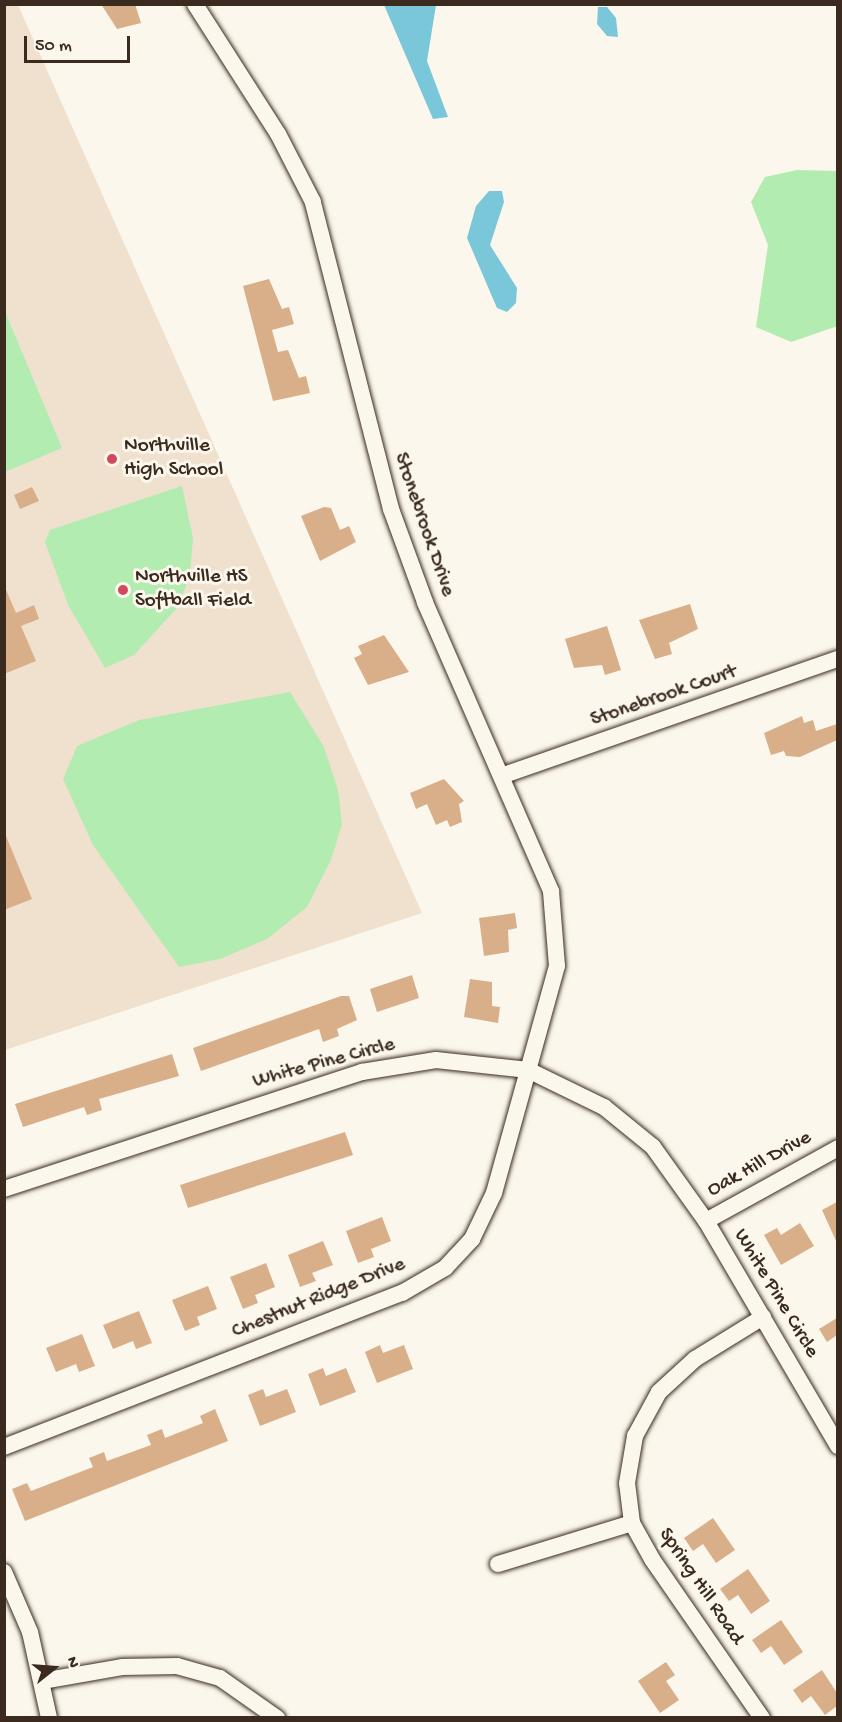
<!DOCTYPE html>
<html>
<head>
<meta charset="utf-8">
<style>
	body { margin:0 }
	#map { position:relative; width:842px; height:1722px; overflow:hidden; background:#fbf7ec; font-family:"Gochi Hand",sans-serif }
	div>[style] { position:absolute }
	.built>* { inset:0; background:#f0e1ce }
	.green>* { inset:0; background:#b2ecb0 }
	.water>* { inset:0; background:#7ac7da }
	.building>* { inset:0; background:#d8af89 }
	.roads { filter:drop-shadow(0 0 2px #3b2a1e) drop-shadow(0 0 2px #3b2a1e) }
	.minor>* { height:16px; margin:-8px; padding:0 8px; transform-origin:8px; border-radius:8px; background:#fbf7ec }
	.dots>* { width:16px; height:16px; translate:-50% -50%; box-sizing:border-box; border:3px solid #fbf7ec; border-radius:50% }
	span { translate:-50% -50%; white-space:nowrap; text-align:center; line-height:1.15; -webkit-text-stroke:6px #fbf7ec; paint-order:stroke }
	.poi-label { font-size:21px; color:#3b2a1e }
	.left { translate:0 -50%; text-align:left }
	.street-label { font-size:21px; color:#3b2a1e }
	.frame { position:absolute; inset:0; border:6px solid #3b2a1e; pointer-events:none }
	.north { position:absolute; left:24px; top:1638px; width:60px; height:60px; -webkit-text-stroke:4px #fbf7ec; paint-order:stroke; rotate:73deg; font-size:16px; font-weight:700; line-height:24px; text-align:center; color:#3b2a1e }
	.north::after { content:''; display:block; margin:auto; width:21px; height:27px; background:#3b2a1e; clip-path:polygon(50% 0,100% 100%,50% 72%,0 100%) }
	.scale { position:absolute; left:24px; top:36px; width:106px; height:27px; box-sizing:border-box; border:3px solid #3b2a1e; border-top:0; padding-left:8px; font-size:18px; line-height:21px; white-space:nowrap; color:#3b2a1e; -webkit-text-stroke:4px #fbf7ec; paint-order:stroke }
</style>
</head>
<body>
<div id="map">
	<div class="built">
		<div style="clip-path:polygon(4px 5px,18px 5px,422px 913px,5px 1050px)"></div>
	</div>
	<div class="green">
		<div style="clip-path:polygon(797px 170px,837px 171px,838px 326px,791px 342px,756px 327px,768px 245px,751px 202px,765px 177px)"></div>
		<div style="clip-path:polygon(4px 309px,62px 448px,5px 472px,4px 472px)"></div>
		<div style="clip-path:polygon(182px 486px,193px 538px,190px 575px,178px 607px,134px 655px,105px 668px,68px 605px,45px 542px,50px 530px)"></div>
		<div style="clip-path:polygon(290px 692px,324px 747px,338px 790px,342px 824px,331px 860px,307px 907px,267px 939px,220px 959px,179px 967px,93px 845px,63px 779px,77px 746px,139px 720px)"></div>
	</div>
	<div class="water">
		<div style="clip-path:polygon(384px 5px,436px 5px,427px 61px,448px 117px,433px 119px)"></div>
		<div style="clip-path:polygon(598px 7px,607px 7px,616px 18px,618px 37px,607px 36px,597px 24px)"></div>
		<div style="clip-path:polygon(489px 191px,502px 191px,504px 202px,490px 245px,517px 288px,516px 303px,507px 312px,497px 308px,467px 238px,476px 206px)"></div>
	</div>
	<div class="building">
		<div style="clip-path:polygon(101px 4px,135px 4px,141px 23px,117px 29px)"></div>
		<div style="clip-path:polygon(269px 279px,282px 309px,289px 307px,294px 324px,272px 330px,278px 352px,288px 350px,299px 378px,306px 376px,310px 393px,273px 401px,243px 286px)"></div>
		<div style="clip-path:polygon(32px 487px,39px 501px,20px 509px,14px 495px)"></div>
		<div style="clip-path:polygon(324px 507px,331px 508px,340px 530px,349px 526px,356px 542px,320px 561px,301px 516px)"></div>
		<div style="clip-path:polygon(4px 585px,16px 613px,34px 605px,39px 619px,21px 626px,36px 661px,4px 674px)"></div>
		<div style="clip-path:polygon(690px 604px,698px 629px,669px 643px,672px 654px,655px 659px,639px 620px)"></div>
		<div style="clip-path:polygon(607px 626px,621px 670px,605px 675px,602px 665px,574px 668px,565px 639px)"></div>
		<div style="clip-path:polygon(384px 635px,409px 672px,368px 685px,354px 658px,362px 654px,358px 646px)"></div>
		<div style="clip-path:polygon(802px 716px,804px 723px,813px 720px,816px 731px,837px 724px,837px 740px,800px 757px,786px 756px,784px 751px,771px 755px,764px 733px)"></div>
		<div style="clip-path:polygon(444px 779px,464px 801px,459px 804px,462px 822px,450px 827px,447px 820px,436px 825px,427px 804px,416px 809px,410px 793px)"></div>
		<div style="clip-path:polygon(4px 831px,32px 899px,4px 910px)"></div>
		<div style="clip-path:polygon(515px 913px,517px 928px,508px 930px,509px 952px,484px 956px,479px 918px)"></div>
		<div style="clip-path:polygon(412px 975px,419px 998px,377px 1012px,370px 989px)"></div>
		<div style="clip-path:polygon(470px 979px,492px 982px,492px 1006px,500px 1007px,498px 1023px,464px 1017px)"></div>
		<div style="clip-path:polygon(341px 996px,349px 996px,357px 1020px,337px 1029px,339px 1036px,323px 1042px,319px 1029px,201px 1071px,193px 1048px)"></div>
		<div style="clip-path:polygon(172px 1054px,179px 1076px,99px 1099px,102px 1110px,87px 1115px,84px 1107px,23px 1127px,15px 1104px)"></div>
		<div style="clip-path:polygon(345px 1132px,353px 1155px,188px 1208px,180px 1185px)"></div>
		<div style="clip-path:polygon(837px 1202px,837px 1243px,822px 1210px)"></div>
		<div style="clip-path:polygon(382px 1217px,391px 1241px,371px 1249px,374px 1257px,358px 1263px,346px 1231px)"></div>
		<div style="clip-path:polygon(800px 1223px,814px 1246px,781px 1265px,764px 1235px,777px 1228px,781px 1235px)"></div>
		<div style="clip-path:polygon(323px 1241px,333px 1265px,312px 1273px,316px 1281px,300px 1287px,288px 1255px)"></div>
		<div style="clip-path:polygon(266px 1263px,275px 1287px,255px 1295px,258px 1303px,243px 1309px,230px 1277px)"></div>
		<div style="clip-path:polygon(208px 1286px,217px 1309px,197px 1317px,200px 1325px,185px 1331px,172px 1300px)"></div>
		<div style="clip-path:polygon(139px 1311px,152px 1343px,136px 1349px,133px 1341px,113px 1349px,103px 1325px)"></div>
		<div style="clip-path:polygon(837px 1318px,837px 1335px,827px 1342px,819px 1329px)"></div>
		<div style="clip-path:polygon(82px 1334px,95px 1366px,79px 1372px,76px 1364px,56px 1372px,46px 1348px)"></div>
		<div style="clip-path:polygon(380px 1345px,383px 1353px,404px 1345px,413px 1369px,377px 1383px,365px 1352px)"></div>
		<div style="clip-path:polygon(323px 1368px,326px 1376px,346px 1368px,356px 1392px,320px 1406px,308px 1374px)"></div>
		<div style="clip-path:polygon(263px 1389px,266px 1397px,287px 1389px,296px 1412px,260px 1426px,248px 1395px)"></div>
		<div style="clip-path:polygon(215px 1409px,228px 1441px,25px 1521px,12px 1489px,27px 1483px,31px 1491px,93px 1467px,89px 1458px,104px 1452px,107px 1461px,151px 1445px,147px 1435px,162px 1429px,165px 1438px,203px 1423px,200px 1416px)"></div>
		<div style="clip-path:polygon(713px 1518px,735px 1550px,716px 1563px,703px 1544px,693px 1551px,684px 1538px)"></div>
		<div style="clip-path:polygon(748px 1569px,770px 1601px,751px 1614px,738px 1595px,729px 1601px,720px 1589px)"></div>
		<div style="clip-path:polygon(781px 1620px,803px 1652px,784px 1665px,771px 1646px,761px 1653px,752px 1640px)"></div>
		<div style="clip-path:polygon(666px 1662px,675px 1675px,666px 1681px,679px 1700px,660px 1713px,638px 1681px)"></div>
		<div style="clip-path:polygon(822px 1670px,837px 1693px,837px 1706px,825px 1715px,811px 1696px,802px 1703px,793px 1690px)"></div>
	</div>
	<div class="roads">
		<div class="minor">
			<div style="left:504px;top:775px;width:354px;rotate:-19.2deg"></div>
			<div style="left:4px;top:1189px;width:377px;rotate:-18.1deg"></div>
			<div style="left:362px;top:1072px;width:75px;rotate:-9.2deg"></div>
			<div style="left:436px;top:1060px;width:93px;rotate:6.2deg"></div>
			<div style="left:528px;top:1070px;width:85px;rotate:26deg"></div>
			<div style="left:604px;top:1107px;width:63px;rotate:39.2deg"></div>
			<div style="left:653px;top:1147px;width:91px;rotate:54.4deg"></div>
			<div style="left:706px;top:1221px;width:261px;rotate:59.6deg"></div>
			<div style="left:706px;top:1221px;width:151px;rotate:-28.9deg"></div>
			<div style="left:4px;top:1447px;width:427px;rotate:-21.2deg"></div>
			<div style="left:402px;top:1293px;width:50px;rotate:-30.2deg"></div>
			<div style="left:445px;top:1268px;width:40px;rotate:-47deg"></div>
			<div style="left:472px;top:1239px;width:51px;rotate:-64.4deg"></div>
			<div style="left:494px;top:1193px;width:236px;rotate:-74.5deg"></div>
			<div style="left:557px;top:966px;width:75px;rotate:-94.6deg"></div>
			<div style="left:551px;top:891px;width:315px;rotate:-113.6deg"></div>
			<div style="left:425px;top:602px;width:99px;rotate:-110.1deg"></div>
			<div style="left:391px;top:509px;width:317px;rotate:-104.3deg"></div>
			<div style="left:313px;top:202px;width:76px;rotate:-117.2deg"></div>
			<div style="left:278px;top:134px;width:154px;rotate:-122.6deg"></div>
			<div style="left:498px;top:1564px;width:140px;rotate:-17deg"></div>
			<div style="left:4px;top:1572px;width:65px;rotate:66.6deg"></div>
			<div style="left:30px;top:1632px;width:88px;rotate:77.5deg"></div>
			<div style="left:42px;top:1681px;width:81px;rotate:-9.9deg"></div>
			<div style="left:122px;top:1667px;width:55px;rotate:-1deg"></div>
			<div style="left:177px;top:1666px;width:45px;rotate:15.6deg"></div>
			<div style="left:220px;top:1678px;width:70px;rotate:35.1deg"></div>
			<div style="left:762px;top:1718px;width:193px;rotate:-124.7deg"></div>
			<div style="left:652px;top:1559px;width:41px;rotate:-119.1deg"></div>
			<div style="left:632px;top:1523px;width:40px;rotate:-97.1deg"></div>
			<div style="left:627px;top:1483px;width:48px;rotate:-80.3deg"></div>
			<div style="left:635px;top:1436px;width:50px;rotate:-61.4deg"></div>
			<div style="left:659px;top:1392px;width:49px;rotate:-42.5deg"></div>
			<div style="left:695px;top:1359px;width:80px;rotate:-31.7deg"></div>
		</div>
	</div>
	<div class="dots">
		<div style="left:112px;top:459px;background:#d1495b"></div>
		<div style="left:123px;top:590px;background:#d1495b"></div>
	</div>
	<div class="poi-label">
		<span class="left" style="left:124px;top:459px">Northville<br>High School</span>
		<span class="left" style="left:135px;top:590px">Northville HS<br>Softball Field</span>
	</div>
	<div class="street-label">
		<span style="left:423px;top:525px;rotate:71deg">Stonebrook Drive</span>
		<span style="left:664px;top:697px;rotate:-19deg">Stonebrook Court</span>
		<span style="left:324px;top:1064px;rotate:-15deg">White Pine Circle</span>
		<span style="left:760px;top:1165px;rotate:-29deg">Oak Hill Drive</span>
		<span style="left:775px;top:1294px;rotate:59deg">White Pine Circle</span>
		<span style="left:319px;top:1299px;rotate:-22deg">Chestnut Ridge Drive</span>
		<span style="left:700px;top:1587px;rotate:56deg">Spring Hill Road</span>
	</div>
	<div class="frame"></div>
	<div class="north">N</div>
	<div class="scale">50 m</div>
</div>
</body>
</html>
